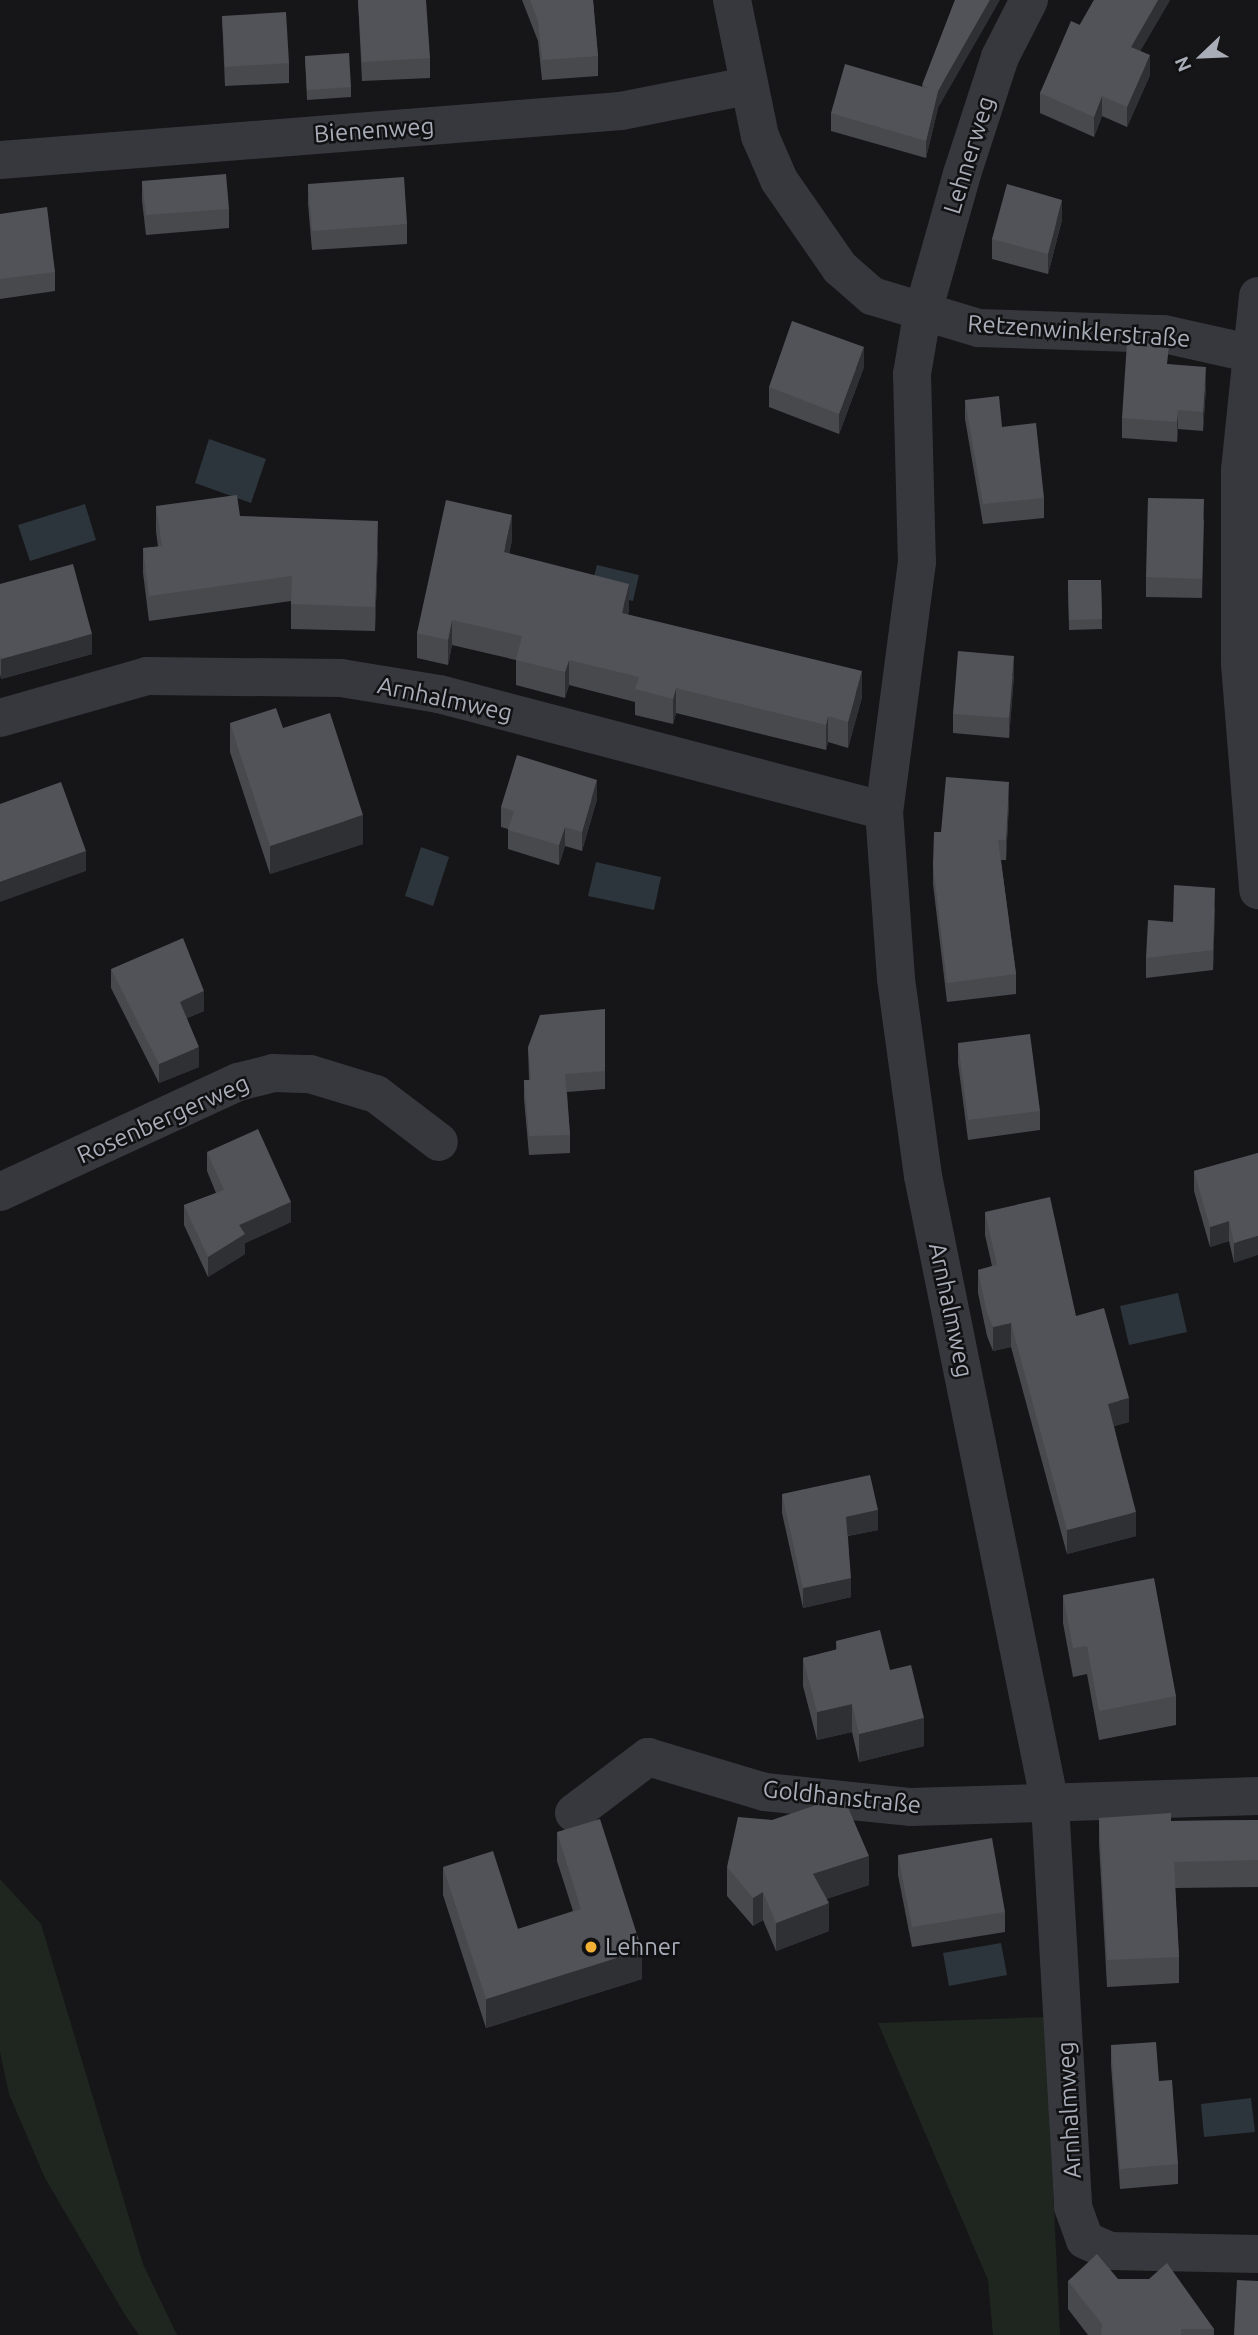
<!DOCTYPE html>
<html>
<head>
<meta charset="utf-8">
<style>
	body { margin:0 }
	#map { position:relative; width:1258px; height:2335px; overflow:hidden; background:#161618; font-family:Ubuntu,sans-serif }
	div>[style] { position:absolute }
	.green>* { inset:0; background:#1e261f }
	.water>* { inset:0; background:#2c353c }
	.street>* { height:38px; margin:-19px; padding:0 19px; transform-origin:19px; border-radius:19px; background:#37383d }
	.wall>* { inset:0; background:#47494d }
	.shaded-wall>* { inset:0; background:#2f3033 }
	.building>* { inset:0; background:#525359 }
	.dots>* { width:19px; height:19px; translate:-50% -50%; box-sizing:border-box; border:4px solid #111113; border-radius:50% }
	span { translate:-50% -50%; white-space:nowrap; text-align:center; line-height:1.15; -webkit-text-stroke:5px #111113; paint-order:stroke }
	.street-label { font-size:24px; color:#a8adb8 }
	.poi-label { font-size:24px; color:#a8adb8 }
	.left { translate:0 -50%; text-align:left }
	.north { position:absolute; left:1167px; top:21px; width:70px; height:70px; -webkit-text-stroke:5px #111113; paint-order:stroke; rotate:247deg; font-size:19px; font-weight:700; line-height:28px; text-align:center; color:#a8adb8 }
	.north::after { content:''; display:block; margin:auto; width:24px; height:32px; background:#a8adb8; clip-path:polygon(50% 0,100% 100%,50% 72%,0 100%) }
</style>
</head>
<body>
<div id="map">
	<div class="green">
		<div style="clip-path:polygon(0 1879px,41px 1924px,143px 2264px,177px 2335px,139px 2335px,125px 2315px,45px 2178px,9px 2094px,0 2052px)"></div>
		<div style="clip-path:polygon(1045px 2017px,1060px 2335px,993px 2335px,988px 2280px,878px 2023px)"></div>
	</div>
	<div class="water">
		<div style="clip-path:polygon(209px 439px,266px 459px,251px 503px,195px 483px)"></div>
		<div style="clip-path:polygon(85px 504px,96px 540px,30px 561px,18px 525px)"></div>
		<div style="clip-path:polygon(597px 565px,639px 575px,633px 601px,590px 591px)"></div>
		<div style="clip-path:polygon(421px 847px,449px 857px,433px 906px,405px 896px)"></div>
		<div style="clip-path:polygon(596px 862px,661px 877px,654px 910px,588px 896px)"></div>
		<div style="clip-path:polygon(1178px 1293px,1187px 1332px,1129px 1345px,1120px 1306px)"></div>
		<div style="clip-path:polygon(1001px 1943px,1007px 1975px,949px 1986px,943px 1953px)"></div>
		<div style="clip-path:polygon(1251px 2098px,1255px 2132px,1204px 2137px,1201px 2104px)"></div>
	</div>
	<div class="street">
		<div style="left:732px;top:0;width:139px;rotate:78.4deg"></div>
		<div style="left:760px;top:136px;width:48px;rotate:66.6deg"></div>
		<div style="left:779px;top:180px;width:107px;rotate:55.3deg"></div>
		<div style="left:840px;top:268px;width:43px;rotate:41.2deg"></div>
		<div style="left:872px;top:296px;width:112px;rotate:16.7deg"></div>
		<div style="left:979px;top:328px;width:185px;rotate:1.9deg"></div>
		<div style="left:1164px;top:334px;width:96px;rotate:12.6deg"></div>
		<div style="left:1029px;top:0;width:64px;rotate:117deg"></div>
		<div style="left:1000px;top:57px;width:123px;rotate:108deg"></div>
		<div style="left:962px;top:174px;width:147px;rotate:105.8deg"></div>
		<div style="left:922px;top:315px;width:60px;rotate:99.6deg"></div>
		<div style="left:912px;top:374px;width:188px;rotate:88.5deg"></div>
		<div style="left:917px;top:562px;width:251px;rotate:97.5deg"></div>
		<div style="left:884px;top:811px;width:168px;rotate:85.9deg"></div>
		<div style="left:896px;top:979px;width:199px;rotate:82.2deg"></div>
		<div style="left:923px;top:1176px;width:641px;rotate:78.57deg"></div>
		<div style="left:1050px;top:1804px;width:404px;rotate:86.7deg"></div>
		<div style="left:1073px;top:2207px;width:35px;rotate:70deg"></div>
		<div style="left:1085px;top:2240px;width:27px;rotate:24deg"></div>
		<div style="left:1110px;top:2251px;width:148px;rotate:1.2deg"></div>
		<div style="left:0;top:160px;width:623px;rotate:-4.51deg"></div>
		<div style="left:621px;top:111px;width:128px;rotate:-11.2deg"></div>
		<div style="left:1258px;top:296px;width:175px;rotate:95.9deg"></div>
		<div style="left:1240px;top:470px;width:194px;rotate:90deg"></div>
		<div style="left:1240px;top:664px;width:227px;rotate:85.4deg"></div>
		<div style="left:0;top:718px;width:153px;rotate:-15.9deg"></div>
		<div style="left:147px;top:676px;width:194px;rotate:0.6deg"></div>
		<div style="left:341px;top:678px;width:99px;rotate:9.3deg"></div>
		<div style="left:439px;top:694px;width:460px;rotate:14.7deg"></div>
		<div style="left:0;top:1192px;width:262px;rotate:-24.8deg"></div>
		<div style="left:238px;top:1082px;width:36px;rotate:-14deg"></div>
		<div style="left:273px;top:1073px;width:37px;rotate:2deg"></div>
		<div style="left:310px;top:1074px;width:69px;rotate:16.9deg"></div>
		<div style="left:376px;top:1094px;width:79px;rotate:37.3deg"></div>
		<div style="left:574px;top:1813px;width:93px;rotate:-37.1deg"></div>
		<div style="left:648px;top:1757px;width:122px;rotate:16.7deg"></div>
		<div style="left:765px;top:1792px;width:147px;rotate:5.9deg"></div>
		<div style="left:911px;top:1807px;width:347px;rotate:-1.8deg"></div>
	</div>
	<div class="wall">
		<div style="clip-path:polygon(358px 0,430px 58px,430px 78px,362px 81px)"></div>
		<div style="clip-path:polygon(522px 0,593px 0,598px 56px,598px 76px,542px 80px,538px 41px)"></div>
		<div style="clip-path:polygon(955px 0,938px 108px,926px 158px,831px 131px,831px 113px,922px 87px)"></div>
		<div style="clip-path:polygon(1094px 0,1170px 0,1140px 51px,1150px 75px,1127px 127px,1102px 116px,1094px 137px,1040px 113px,1040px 93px)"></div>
		<div style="clip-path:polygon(222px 16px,289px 63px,289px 83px,225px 86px)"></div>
		<div style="clip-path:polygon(305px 56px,351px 87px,351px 97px,307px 100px)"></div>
		<div style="clip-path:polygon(142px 181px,229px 209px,229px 228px,146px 235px,142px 201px)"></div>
		<div style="clip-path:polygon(308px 184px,407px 224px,407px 244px,312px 250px,308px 204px)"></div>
		<div style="clip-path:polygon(0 214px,55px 272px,55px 291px,0 299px)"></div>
		<div style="clip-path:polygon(1062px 220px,1048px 274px,992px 259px,992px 239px)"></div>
		<div style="clip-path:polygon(1169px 364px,1206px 387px,1203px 431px,1178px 429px,1177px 442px,1122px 438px,1122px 418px)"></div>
		<div style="clip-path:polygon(864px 367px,839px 434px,769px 407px,769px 387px)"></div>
		<div style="clip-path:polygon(965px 400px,1002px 427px,1044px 498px,1044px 518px,983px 524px,965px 419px)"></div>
		<div style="clip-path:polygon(156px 506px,240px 516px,378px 546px,375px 631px,291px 629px,291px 601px,149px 621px,143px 573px,143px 548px,158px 547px,156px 531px)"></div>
		<div style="clip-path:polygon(1204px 519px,1202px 598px,1146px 597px,1146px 577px)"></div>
		<div style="clip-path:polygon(512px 540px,509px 554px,629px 609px,628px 615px,862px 697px,848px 748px,828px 742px,826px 750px,676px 713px,673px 724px,635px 715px,635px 702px,569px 685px,565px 698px,516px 685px,516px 660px,452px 645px,448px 665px,417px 658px,417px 633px)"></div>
		<div style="clip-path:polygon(1068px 580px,1101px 580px,1102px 629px,1069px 630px)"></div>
		<div style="clip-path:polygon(0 584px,92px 654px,1px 679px,0 674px)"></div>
		<div style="clip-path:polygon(1014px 675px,1009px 738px,953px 733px,953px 714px)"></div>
		<div style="clip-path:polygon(230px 723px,283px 728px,363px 844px,270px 874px,230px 752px)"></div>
		<div style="clip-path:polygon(597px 799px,582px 851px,565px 846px,559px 865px,508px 849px,508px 829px,501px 827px,501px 807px)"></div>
		<div style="clip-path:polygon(1009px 802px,1006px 860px,1001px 860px,1016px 974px,1016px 994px,947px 1002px,933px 884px,933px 864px,941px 832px)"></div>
		<div style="clip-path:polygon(1215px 907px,1213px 970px,1146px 978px,1146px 958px,1173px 922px)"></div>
		<div style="clip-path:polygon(111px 969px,204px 1011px,187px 1018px,199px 1067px,159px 1083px,111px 988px)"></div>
		<div style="clip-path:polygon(605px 1009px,605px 1089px,567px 1092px,570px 1135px,570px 1153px,529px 1155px,524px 1099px,524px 1080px,529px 1080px,528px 1047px)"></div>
		<div style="clip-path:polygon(958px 1043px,1040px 1111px,1040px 1130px,968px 1140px,958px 1063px)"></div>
		<div style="clip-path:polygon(207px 1152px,291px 1222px,245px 1243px,245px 1254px,208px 1277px,184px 1225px,184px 1205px,216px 1193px,207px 1171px)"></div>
		<div style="clip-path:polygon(1258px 1153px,1234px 1263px,1229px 1241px,1210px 1247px,1194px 1191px,1194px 1171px)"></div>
		<div style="clip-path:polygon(985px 1212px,1076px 1316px,1129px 1422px,1114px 1426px,1136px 1536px,1067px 1554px,1011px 1347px,993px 1351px,987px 1336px,978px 1293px,978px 1270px,992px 1266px,985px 1235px)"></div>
		<div style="clip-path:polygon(782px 1494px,878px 1530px,848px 1536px,851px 1597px,803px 1608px,782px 1513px)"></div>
		<div style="clip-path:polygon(1063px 1595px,1176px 1696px,1176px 1725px,1099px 1740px,1087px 1674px,1073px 1677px,1063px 1623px)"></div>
		<div style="clip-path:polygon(836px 1641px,890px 1670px,924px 1746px,859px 1762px,852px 1732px,817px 1740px,803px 1686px,803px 1658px,836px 1650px)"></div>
		<div style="clip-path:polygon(1099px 1818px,1171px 1821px,1258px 1820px,1258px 1887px,1175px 1888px,1179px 1957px,1179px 1983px,1107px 1987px,1099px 1844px)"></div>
		<div style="clip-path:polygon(557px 1832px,642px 1979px,486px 2028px,443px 1895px,443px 1867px,518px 1929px,573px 1911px,557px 1861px)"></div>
		<div style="clip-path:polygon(898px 1855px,1005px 1912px,1005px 1932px,912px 1947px,898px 1875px)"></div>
		<div style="clip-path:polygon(727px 1867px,869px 1885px,826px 1899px,829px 1931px,776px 1951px,763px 1920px,753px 1926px,727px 1896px)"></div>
		<div style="clip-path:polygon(1111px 2045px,1159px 2081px,1178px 2164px,1178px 2184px,1120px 2189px,1111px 2065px)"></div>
		<div style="clip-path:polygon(1118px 2279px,1214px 2329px,1214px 2335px,1088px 2335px,1068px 2309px,1068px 2281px)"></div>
	</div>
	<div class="shaded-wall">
		<div style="clip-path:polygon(990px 0,1000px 0,938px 108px,926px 158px,926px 141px,938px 91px)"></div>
		<div style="clip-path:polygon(1158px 0,1170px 0,1131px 67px,1131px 47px)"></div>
		<div style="clip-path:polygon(1150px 55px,1150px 75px,1127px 127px,1127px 107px)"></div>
		<div style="clip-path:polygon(1102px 96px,1102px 116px,1094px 137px,1094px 117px)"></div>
		<div style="clip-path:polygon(1062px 200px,1062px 220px,1048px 274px,1048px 254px)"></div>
		<div style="clip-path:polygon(864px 347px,864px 367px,839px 434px,839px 414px)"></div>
		<div style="clip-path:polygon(1206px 367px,1206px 387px,1203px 431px,1203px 412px)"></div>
		<div style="clip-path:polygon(1178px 410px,1178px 429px,1177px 442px,1177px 422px)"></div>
		<div style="clip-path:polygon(512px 515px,512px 540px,504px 578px,504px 552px)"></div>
		<div style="clip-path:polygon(378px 521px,378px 546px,375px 631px,375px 607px)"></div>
		<div style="clip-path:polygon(629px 584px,629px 609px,622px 639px,622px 613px)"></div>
		<div style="clip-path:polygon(452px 620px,452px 645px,448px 665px,448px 640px)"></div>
		<div style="clip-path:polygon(92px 634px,92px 654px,1px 679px,1px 659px)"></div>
		<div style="clip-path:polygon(1014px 656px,1014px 675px,1009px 738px,1009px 718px)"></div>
		<div style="clip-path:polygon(569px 660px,569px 685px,565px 698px,565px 672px)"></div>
		<div style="clip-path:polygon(862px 671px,862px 697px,848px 748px,848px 722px)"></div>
		<div style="clip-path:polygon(676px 688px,676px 713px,673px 724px,673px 699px)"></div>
		<div style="clip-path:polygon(828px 716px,828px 742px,826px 750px,826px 725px)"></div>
		<div style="clip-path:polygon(597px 780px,597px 799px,582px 851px,582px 832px)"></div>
		<div style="clip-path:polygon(1009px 782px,1009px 802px,1006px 860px,1006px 840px)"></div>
		<div style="clip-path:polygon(363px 815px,363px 844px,270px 874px,270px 846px)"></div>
		<div style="clip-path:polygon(565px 827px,565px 846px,559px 865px,559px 845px)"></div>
		<div style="clip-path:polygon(86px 851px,86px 871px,0 902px,0 882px)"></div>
		<div style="clip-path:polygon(1215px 888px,1215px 907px,1213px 970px,1213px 950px)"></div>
		<div style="clip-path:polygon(204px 991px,204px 1011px,180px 1021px,180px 1002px)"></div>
		<div style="clip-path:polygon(199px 1047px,199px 1067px,159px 1083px,159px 1064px)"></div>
		<div style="clip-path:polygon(291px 1202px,291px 1222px,245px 1243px,245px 1254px,208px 1277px,208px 1257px,239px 1225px)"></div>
		<div style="clip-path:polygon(1229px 1221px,1229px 1241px,1210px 1247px,1210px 1227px)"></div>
		<div style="clip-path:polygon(1258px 1236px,1258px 1255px,1234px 1263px,1234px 1243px)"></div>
		<div style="clip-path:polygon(1011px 1323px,1011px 1347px,993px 1351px,993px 1327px)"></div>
		<div style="clip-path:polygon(1129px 1398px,1129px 1422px,1108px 1428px,1108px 1404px)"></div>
		<div style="clip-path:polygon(878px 1510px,878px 1530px,846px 1536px,846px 1517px)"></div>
		<div style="clip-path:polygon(1136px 1512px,1136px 1536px,1067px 1554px,1067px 1530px)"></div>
		<div style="clip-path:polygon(851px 1578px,851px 1597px,803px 1608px,803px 1588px)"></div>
		<div style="clip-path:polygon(852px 1704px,852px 1732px,817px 1740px,817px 1712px)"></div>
		<div style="clip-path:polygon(924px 1718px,924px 1746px,859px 1762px,859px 1734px)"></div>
		<div style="clip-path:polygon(869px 1856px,869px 1885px,813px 1903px,813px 1874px)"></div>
		<div style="clip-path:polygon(763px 1892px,763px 1920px,753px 1926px,753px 1898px)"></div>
		<div style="clip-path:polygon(829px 1903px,829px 1931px,776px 1951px,776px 1923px)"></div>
		<div style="clip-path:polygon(642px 1950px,642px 1979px,486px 2028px,486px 1999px)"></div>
	</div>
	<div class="building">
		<div style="clip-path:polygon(358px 0,426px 0,430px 58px,362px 62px)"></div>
		<div style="clip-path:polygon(530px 0,593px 0,598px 56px,542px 60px,538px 21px)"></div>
		<div style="clip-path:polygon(955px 0,990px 0,938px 91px,926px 141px,831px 113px,845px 64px,930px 89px,922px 85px)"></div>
		<div style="clip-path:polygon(1094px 0,1158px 0,1131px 47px,1150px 55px,1127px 107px,1102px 96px,1094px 117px,1040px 93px,1071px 21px,1080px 25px)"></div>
		<div style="clip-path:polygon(286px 12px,289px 63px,225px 67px,222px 16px)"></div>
		<div style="clip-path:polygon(349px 53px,351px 87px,307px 90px,305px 56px)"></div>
		<div style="clip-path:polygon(226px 174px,229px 209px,146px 215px,142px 181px)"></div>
		<div style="clip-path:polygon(404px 177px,407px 224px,312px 231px,308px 184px)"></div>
		<div style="clip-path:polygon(1007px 184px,1062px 200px,1048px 254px,992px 239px)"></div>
		<div style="clip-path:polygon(47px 207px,55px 272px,0 279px,0 214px)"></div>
		<div style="clip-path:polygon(792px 321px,864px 347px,839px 414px,769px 387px)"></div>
		<div style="clip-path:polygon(1127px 342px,1169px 345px,1167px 364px,1206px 367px,1203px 412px,1178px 410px,1177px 422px,1122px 418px)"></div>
		<div style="clip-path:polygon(999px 396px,1002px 427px,1036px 423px,1044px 498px,983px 504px,965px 400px)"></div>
		<div style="clip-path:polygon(237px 495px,240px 516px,378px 521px,375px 607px,291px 604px,292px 576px,149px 596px,143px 548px,162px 546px,156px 506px)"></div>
		<div style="clip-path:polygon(1148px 498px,1204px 499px,1202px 579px,1146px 577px)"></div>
		<div style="clip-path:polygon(446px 500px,512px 515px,504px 552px,629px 584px,622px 613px,862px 671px,848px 722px,828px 716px,826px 725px,676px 688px,673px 699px,635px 689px,639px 677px,569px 660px,565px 672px,516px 660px,522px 636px,452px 620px,448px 640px,417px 633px)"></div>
		<div style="clip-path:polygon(73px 564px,92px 634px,1px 659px,0 655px,0 584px)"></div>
		<div style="clip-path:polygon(1068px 580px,1101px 580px,1102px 619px,1069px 620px)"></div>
		<div style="clip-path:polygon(958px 651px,1014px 656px,1009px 718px,953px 714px)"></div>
		<div style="clip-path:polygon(276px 708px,283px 728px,330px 713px,363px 815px,270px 846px,230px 723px)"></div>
		<div style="clip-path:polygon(517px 755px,597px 780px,582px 832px,565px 827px,559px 845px,508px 830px,514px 811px,501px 807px)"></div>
		<div style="clip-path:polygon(946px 777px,1009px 782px,1006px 840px,998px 840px,1016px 974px,947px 983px,933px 864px,934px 832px,941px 832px)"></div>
		<div style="clip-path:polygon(61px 782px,86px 851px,0 882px,0 804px)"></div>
		<div style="clip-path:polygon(1174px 885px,1215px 888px,1213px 950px,1146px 958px,1148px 920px,1173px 922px)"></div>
		<div style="clip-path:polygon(183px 938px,204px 991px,180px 1002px,199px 1047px,159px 1064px,111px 969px)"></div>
		<div style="clip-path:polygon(605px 1009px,605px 1071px,565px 1074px,570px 1135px,529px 1136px,524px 1080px,531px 1080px,528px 1047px,540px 1015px)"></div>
		<div style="clip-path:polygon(1030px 1034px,1040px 1111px,968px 1120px,958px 1043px)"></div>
		<div style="clip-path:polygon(258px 1129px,291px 1202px,239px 1225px,245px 1234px,208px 1257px,184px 1205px,224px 1190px,207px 1152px)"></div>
		<div style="clip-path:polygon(1258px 1153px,1258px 1236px,1234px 1243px,1229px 1221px,1210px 1227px,1194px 1171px)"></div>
		<div style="clip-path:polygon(1050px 1197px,1076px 1316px,1104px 1308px,1129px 1398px,1108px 1404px,1136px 1512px,1067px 1530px,1011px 1323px,993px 1327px,987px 1313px,978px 1270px,997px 1265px,985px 1212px)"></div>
		<div style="clip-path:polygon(870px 1475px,878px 1510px,846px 1517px,851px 1578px,803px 1588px,782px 1494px)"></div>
		<div style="clip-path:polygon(1154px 1578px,1176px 1696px,1099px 1711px,1087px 1646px,1073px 1648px,1063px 1595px)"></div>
		<div style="clip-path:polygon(880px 1630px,890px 1670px,911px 1665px,924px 1718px,859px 1734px,852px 1704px,817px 1712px,803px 1658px,838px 1649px,836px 1641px)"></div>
		<div style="clip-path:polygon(843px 1796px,869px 1856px,813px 1874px,829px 1903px,776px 1923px,763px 1892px,753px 1898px,727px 1867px,738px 1817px,772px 1820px)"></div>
		<div style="clip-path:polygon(1171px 1813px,1171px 1821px,1258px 1820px,1258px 1860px,1174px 1862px,1179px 1957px,1107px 1960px,1099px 1818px)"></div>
		<div style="clip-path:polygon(600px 1819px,642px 1950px,486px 1999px,443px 1867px,493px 1851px,518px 1929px,581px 1909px,557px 1832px)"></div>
		<div style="clip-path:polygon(992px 1838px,1005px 1912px,912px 1927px,898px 1855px)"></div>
		<div style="clip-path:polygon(1156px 2042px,1159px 2081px,1172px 2080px,1178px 2164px,1120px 2169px,1111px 2045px)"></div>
		<div style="clip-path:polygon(1097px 2254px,1118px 2279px,1149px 2279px,1167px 2263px,1214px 2329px,1181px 2329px,1181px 2335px,1101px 2335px,1102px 2324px,1068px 2281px)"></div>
		<div style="clip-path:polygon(1237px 2280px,1258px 2281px,1258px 2335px,1234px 2335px)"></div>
	</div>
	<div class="dots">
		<div style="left:591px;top:1947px;background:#f2b134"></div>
	</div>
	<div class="street-label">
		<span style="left:374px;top:130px;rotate:-4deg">Bienenweg</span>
		<span style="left:969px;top:155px;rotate:-73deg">Lehnerweg</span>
		<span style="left:1079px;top:331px;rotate:4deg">Retzenwinklerstraße</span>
		<span style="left:445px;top:699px;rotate:12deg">Arnhalmweg</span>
		<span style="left:163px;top:1119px;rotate:-24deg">Rosenbergerweg</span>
		<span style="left:951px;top:1310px;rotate:78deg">Arnhalmweg</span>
		<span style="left:842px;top:1797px;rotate:6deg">Goldhanstraße</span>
		<span style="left:1069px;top:2110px;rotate:-93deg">Arnhalmweg</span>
	</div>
	<div class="poi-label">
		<span class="left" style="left:605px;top:1947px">Lehner</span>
	</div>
	<div class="north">N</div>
</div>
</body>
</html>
